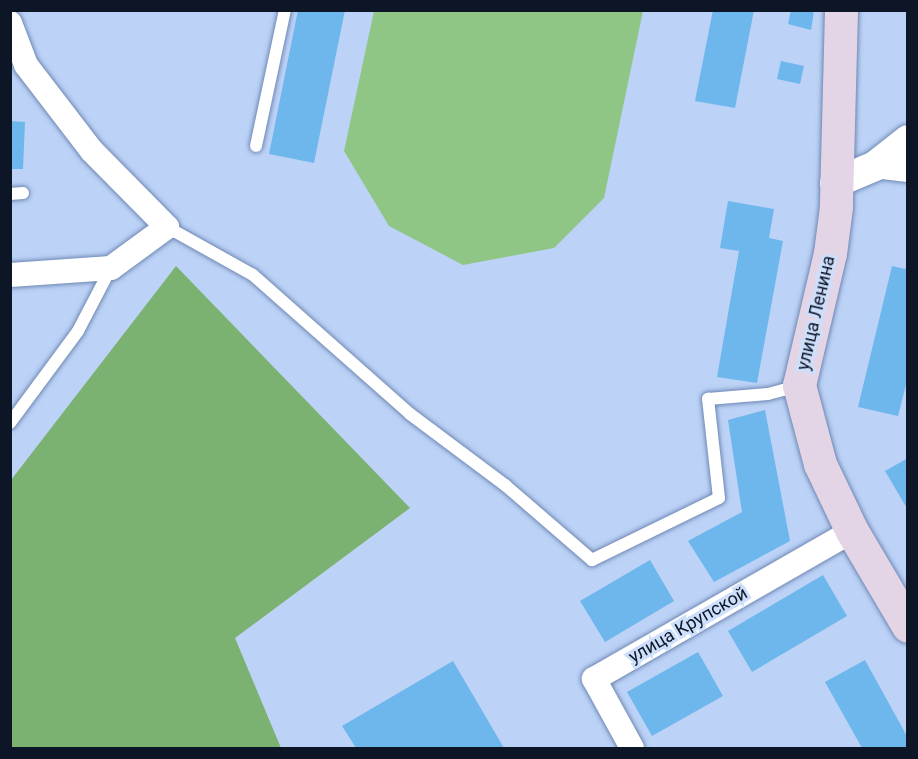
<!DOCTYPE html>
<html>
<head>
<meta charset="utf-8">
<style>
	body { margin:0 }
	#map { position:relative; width:918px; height:759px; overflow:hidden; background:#bcd2f7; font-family:Roboto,sans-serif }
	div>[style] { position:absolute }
	.green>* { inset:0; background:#8fc686 }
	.forest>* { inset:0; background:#7bb272 }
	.building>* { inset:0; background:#6db7ec }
	.roads { filter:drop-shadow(0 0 2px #6f88b3) drop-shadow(0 0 2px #6f88b3) }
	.service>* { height:12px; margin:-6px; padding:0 6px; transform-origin:6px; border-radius:6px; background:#fff }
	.minor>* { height:24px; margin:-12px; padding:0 12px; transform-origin:12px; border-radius:12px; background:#fff }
	.tertiary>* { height:30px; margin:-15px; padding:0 15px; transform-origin:15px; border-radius:15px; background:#fff }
	.secondary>* { height:33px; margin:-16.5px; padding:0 16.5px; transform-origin:16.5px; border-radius:16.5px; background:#e4d5e6 }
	span { translate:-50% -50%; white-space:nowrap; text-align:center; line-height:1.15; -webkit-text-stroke:6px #cedffb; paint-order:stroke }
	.street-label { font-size:18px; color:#0d1627 }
	.frame { position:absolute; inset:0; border:12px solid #0d1627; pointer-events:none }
</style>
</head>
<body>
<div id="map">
	<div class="green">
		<div style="clip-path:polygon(374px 11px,643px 11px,604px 198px,554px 248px,463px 265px,389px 226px,344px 151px)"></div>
	</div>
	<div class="forest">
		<div style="clip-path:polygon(176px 266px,410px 508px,235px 638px,281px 748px,11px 748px,11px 480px)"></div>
	</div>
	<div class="building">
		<div style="clip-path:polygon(298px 10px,345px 10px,314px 163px,269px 154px)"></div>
		<div style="clip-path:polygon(713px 10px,754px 10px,735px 108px,695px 101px)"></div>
		<div style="clip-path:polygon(791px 10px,814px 11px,811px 30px,788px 24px)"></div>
		<div style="clip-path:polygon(781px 61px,804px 66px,800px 84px,777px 79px)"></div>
		<div style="clip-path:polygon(10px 121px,25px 122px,23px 169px,10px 169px)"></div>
		<div style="clip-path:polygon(728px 201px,774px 209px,769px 238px,783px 241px,757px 383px,717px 377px,739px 251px,720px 248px)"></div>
		<div style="clip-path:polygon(908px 264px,908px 377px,898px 416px,858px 407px,892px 266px,905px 269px)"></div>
		<div style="clip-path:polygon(765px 410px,790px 541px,714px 582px,688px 541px,742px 512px,728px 420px)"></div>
		<div style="clip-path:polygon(908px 458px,908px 510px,885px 471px)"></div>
		<div style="clip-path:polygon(650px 560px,674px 601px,605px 642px,580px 601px)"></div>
		<div style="clip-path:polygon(823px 575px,847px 616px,752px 672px,728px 631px)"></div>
		<div style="clip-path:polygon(698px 652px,723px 696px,652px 736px,627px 692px)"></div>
		<div style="clip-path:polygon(865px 660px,908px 738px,908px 748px,862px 748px,825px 682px)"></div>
		<div style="clip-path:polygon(453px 661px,504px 748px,356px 748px,342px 726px)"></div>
	</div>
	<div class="roads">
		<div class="service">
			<div style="left:256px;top:146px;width:139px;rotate:-78deg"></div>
			<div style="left:10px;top:194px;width:13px;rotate:-4deg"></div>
			<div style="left:167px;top:227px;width:98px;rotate:29.2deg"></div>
			<div style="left:253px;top:275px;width:210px;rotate:41.5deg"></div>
			<div style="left:410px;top:414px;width:119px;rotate:36.8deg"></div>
			<div style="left:505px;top:485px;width:115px;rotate:40.8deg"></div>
			<div style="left:592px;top:560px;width:141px;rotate:-26deg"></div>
			<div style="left:719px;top:498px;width:100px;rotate:-96.3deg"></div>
			<div style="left:708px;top:399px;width:60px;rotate:-4.8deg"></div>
			<div style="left:768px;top:394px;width:31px;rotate:-15deg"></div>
			<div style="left:10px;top:423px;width:114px;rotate:-53.5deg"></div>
			<div style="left:78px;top:331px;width:71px;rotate:-62.4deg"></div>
		</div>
		<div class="minor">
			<div style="left:10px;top:23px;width:45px;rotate:69.1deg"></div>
			<div style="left:26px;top:65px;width:108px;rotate:52.5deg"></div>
			<div style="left:92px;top:151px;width:107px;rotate:45.4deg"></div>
			<div style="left:167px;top:227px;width:69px;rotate:143.8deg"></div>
			<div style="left:111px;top:268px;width:101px;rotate:176deg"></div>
			<div style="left:875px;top:166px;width:33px;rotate:7deg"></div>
			<div style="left:632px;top:748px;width:79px;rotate:-118.8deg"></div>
			<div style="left:594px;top:679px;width:297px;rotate:-29.8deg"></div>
		</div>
		<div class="tertiary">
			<div style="left:835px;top:183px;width:43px;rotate:-23deg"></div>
			<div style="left:875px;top:166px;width:42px;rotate:-38.2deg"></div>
		</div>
		<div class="secondary">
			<div style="left:841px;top:10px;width:197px;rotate:91.5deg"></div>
			<div style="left:836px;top:207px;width:46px;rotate:97.4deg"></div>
			<div style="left:830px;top:253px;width:136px;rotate:103.2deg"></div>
			<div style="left:799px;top:385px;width:82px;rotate:75.1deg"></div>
			<div style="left:820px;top:464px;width:74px;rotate:64.5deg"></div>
			<div style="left:852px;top:531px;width:110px;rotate:59.5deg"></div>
		</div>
	</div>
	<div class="street-label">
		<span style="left:816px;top:313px;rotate:-77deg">улица Ленина</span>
		<span style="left:688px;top:625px;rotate:-30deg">улица Крупской</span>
	</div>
	<div class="frame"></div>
</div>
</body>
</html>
